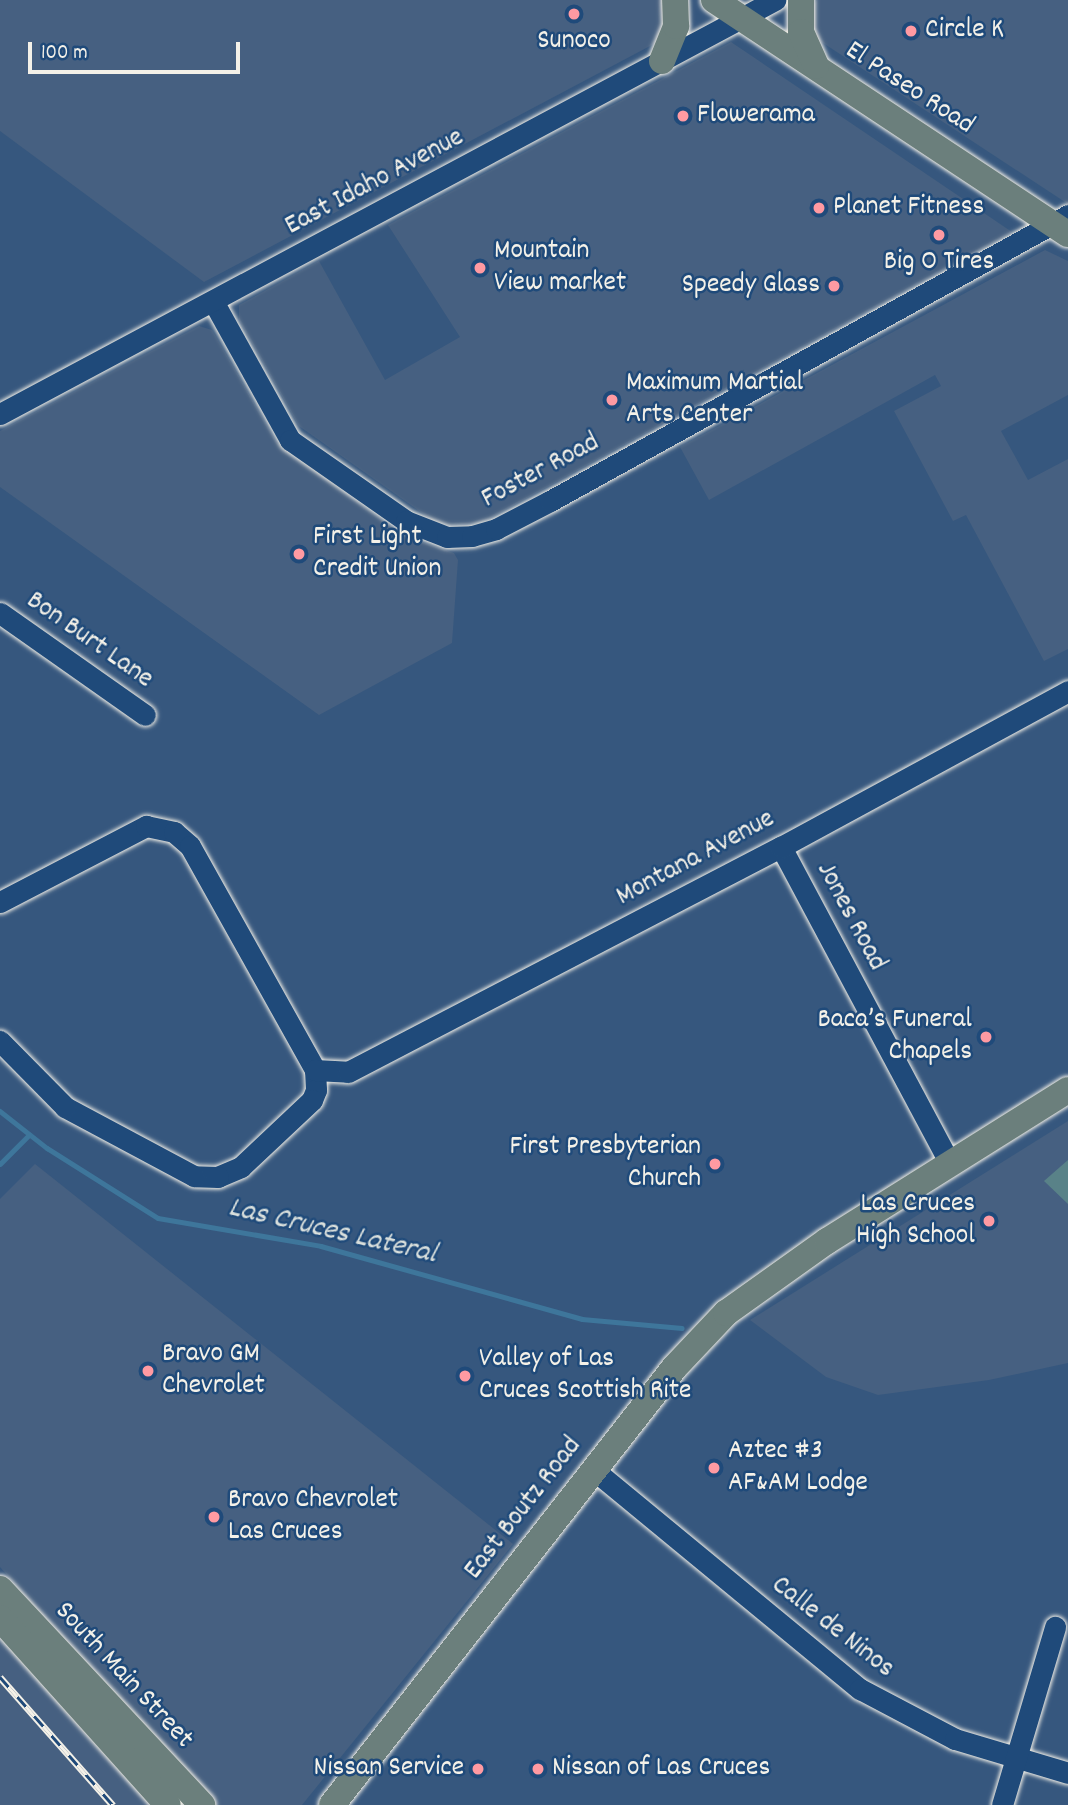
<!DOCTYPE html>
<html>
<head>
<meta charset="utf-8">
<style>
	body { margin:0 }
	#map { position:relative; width:1068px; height:1805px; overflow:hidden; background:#36577e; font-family:Dekko,sans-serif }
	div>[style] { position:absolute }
	.built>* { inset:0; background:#466081 }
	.green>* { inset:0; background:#598288 }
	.stream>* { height:4.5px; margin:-2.25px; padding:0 2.25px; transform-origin:2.25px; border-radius:2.25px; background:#3e769b }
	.roads { filter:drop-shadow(0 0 2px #f4f1e8) drop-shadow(0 0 2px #f4f1e8) }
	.minor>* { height:21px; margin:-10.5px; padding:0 10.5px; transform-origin:10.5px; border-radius:10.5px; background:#1f4a7a }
	.major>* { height:26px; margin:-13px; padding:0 13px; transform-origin:13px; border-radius:13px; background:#6b7f7c }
	.rail>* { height:7px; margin-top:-3.5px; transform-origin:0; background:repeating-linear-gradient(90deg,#1f4a7a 0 13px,#f4f1e8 0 26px); box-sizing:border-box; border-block:2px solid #f4f1e8 }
	.dots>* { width:19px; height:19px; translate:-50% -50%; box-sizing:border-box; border:4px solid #1f4a7a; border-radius:50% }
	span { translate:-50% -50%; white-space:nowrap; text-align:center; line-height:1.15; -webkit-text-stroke:5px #1f4a7a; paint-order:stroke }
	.poi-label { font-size:28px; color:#f4f1e8 }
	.left { translate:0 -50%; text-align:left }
	.right { translate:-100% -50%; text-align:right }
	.street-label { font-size:28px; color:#f4f1e8 }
	.water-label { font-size:30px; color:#d9dfdc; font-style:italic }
	.scale { position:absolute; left:28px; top:42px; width:212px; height:32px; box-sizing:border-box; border:4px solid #f4f1e8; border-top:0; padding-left:9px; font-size:21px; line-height:24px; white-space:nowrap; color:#f4f1e8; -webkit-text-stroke:5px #1f4a7a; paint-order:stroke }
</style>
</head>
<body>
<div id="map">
	<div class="built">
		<div style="clip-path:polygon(0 0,664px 0,669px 16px,659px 40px,650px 46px,204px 282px,0 131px)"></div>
		<div style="clip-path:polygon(817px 0,1068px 0,1068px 204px,814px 37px,811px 10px)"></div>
		<div style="clip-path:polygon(731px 42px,1012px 232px,481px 523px,448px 525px,432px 520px,299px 426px,239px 320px,239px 305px,319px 261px,385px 380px,460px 337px,388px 225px)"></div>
		<div style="clip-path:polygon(1045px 250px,1068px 261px,1068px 395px,1001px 431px,1028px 480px,1068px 459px,1068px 649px,1044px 661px,966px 515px,953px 521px,894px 411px,941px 386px,935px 375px,709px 500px,680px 447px)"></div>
		<div style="clip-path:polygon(199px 326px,212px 330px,277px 443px,406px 537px,454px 553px,458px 560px,452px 643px,319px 715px,0 487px,0 431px)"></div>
		<div style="clip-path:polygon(1068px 1121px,1068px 1363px,989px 1380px,878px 1395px,826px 1377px,750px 1320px)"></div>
		<div style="clip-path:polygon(35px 1164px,513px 1544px,302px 1805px,210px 1805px,0 1567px,0 1199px)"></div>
		<div style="clip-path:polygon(0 1634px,151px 1805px,0 1805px)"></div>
	</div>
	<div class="green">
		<div style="clip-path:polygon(1068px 1160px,1068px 1204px,1044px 1181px)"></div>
	</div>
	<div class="stream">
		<div style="left:0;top:1111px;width:60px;rotate:38.2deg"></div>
		<div style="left:47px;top:1148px;width:131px;rotate:32.2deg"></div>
		<div style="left:158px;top:1218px;width:165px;rotate:9.7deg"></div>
		<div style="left:321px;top:1246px;width:271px;rotate:15.6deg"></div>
		<div style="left:582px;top:1319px;width:100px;rotate:5.1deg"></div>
		<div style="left:0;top:1164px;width:41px;rotate:-45deg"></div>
	</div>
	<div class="roads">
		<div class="minor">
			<div style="left:213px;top:301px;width:159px;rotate:61deg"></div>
			<div style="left:290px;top:440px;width:141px;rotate:34.9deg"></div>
			<div style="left:406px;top:521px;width:44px;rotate:21.3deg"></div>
			<div style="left:447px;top:537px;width:25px;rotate:-2deg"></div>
			<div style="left:472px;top:536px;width:25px;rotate:-16deg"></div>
			<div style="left:496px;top:529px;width:61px;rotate:-27.4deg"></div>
			<div style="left:550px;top:501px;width:592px;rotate:-28.9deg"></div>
			<div style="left:0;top:414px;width:879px;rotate:-28.11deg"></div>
			<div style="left:0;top:613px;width:177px;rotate:35.1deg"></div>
			<div style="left:781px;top:847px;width:357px;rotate:61.9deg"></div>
			<div style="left:0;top:902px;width:165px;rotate:-27.5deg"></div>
			<div style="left:146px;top:826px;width:29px;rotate:12deg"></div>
			<div style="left:174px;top:832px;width:21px;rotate:41deg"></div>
			<div style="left:190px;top:846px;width:257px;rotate:60.8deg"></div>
			<div style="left:315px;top:1070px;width:20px;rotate:87deg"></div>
			<div style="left:316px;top:1090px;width:11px;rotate:112deg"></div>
			<div style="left:312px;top:1100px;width:98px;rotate:136.7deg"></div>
			<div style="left:241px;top:1167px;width:25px;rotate:157deg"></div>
			<div style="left:218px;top:1177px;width:24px;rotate:-178deg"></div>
			<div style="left:194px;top:1176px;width:146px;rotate:-151.9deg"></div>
			<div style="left:65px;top:1107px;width:93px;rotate:-134.6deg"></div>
			<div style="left:315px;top:1070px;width:33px;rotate:3deg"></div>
			<div style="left:348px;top:1072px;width:488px;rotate:-27.5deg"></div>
			<div style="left:781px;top:847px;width:327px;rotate:-28.5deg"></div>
			<div style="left:594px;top:1470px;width:345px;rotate:39.5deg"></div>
			<div style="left:860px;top:1689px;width:107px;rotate:27.8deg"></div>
			<div style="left:955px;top:1739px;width:118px;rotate:16.7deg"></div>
			<div style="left:1002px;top:1805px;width:186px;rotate:-73.4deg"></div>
		</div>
		<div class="major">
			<div style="left:714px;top:0;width:424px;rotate:33.5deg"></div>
			<div style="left:801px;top:0;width:32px;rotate:90deg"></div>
			<div style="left:801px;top:32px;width:37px;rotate:66deg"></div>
			<div style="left:662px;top:61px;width:38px;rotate:-68deg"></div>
			<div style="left:676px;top:26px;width:26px;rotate:-92deg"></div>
			<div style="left:0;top:1589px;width:296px;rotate:46.9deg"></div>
			<div style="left:0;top:1618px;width:251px;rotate:48.1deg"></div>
			<div style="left:332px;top:1805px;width:555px;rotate:-51.95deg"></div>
			<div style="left:674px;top:1368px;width:76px;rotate:-46.6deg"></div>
			<div style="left:726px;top:1313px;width:124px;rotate:-35.5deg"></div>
			<div style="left:827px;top:1241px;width:284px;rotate:-32.1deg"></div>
		</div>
	</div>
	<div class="rail">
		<div style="left:0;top:1677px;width:171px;rotate:48.6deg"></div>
	</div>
	<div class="dots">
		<div style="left:574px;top:14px;background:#ff9aa2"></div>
		<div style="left:911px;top:31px;background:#ff9aa2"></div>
		<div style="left:683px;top:116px;background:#ff9aa2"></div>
		<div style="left:819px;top:208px;background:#ff9aa2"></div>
		<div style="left:939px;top:235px;background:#ff9aa2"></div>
		<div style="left:480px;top:268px;background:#ff9aa2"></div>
		<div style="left:834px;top:286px;background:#ff9aa2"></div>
		<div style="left:612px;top:400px;background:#ff9aa2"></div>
		<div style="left:299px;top:554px;background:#ff9aa2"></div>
		<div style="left:986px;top:1037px;background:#ff9aa2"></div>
		<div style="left:715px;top:1164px;background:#ff9aa2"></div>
		<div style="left:989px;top:1221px;background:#ff9aa2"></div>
		<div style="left:148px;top:1371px;background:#ff9aa2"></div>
		<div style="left:465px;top:1376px;background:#ff9aa2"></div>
		<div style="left:714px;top:1468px;background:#ff9aa2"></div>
		<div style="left:214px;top:1517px;background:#ff9aa2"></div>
		<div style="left:478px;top:1769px;background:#ff9aa2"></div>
		<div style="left:538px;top:1769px;background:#ff9aa2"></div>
	</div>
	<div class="poi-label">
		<span class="left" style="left:925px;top:31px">Circle K</span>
		<span style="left:574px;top:42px">Sunoco</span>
		<span class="left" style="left:697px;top:116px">Flowerama</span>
		<span class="left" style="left:833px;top:208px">Planet Fitness</span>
		<span class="left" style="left:494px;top:268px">Mountain<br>View market</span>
		<span style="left:939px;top:263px">Big O Tires</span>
		<span class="right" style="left:820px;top:286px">Speedy Glass</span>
		<span class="left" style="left:626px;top:400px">Maximum Martial<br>Arts Center</span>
		<span class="left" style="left:313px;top:554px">First Light<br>Credit Union</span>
		<span class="right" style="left:972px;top:1037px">Baca’s Funeral<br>Chapels</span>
		<span class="right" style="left:701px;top:1164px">First Presbyterian<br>Church</span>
		<span class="right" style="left:975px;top:1221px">Las Cruces<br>High School</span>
		<span class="left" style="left:162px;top:1371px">Bravo GM<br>Chevrolet</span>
		<span class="left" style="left:479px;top:1376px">Valley of Las<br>Cruces Scottish Rite</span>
		<span class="left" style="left:728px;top:1468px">Aztec #3<br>AF&amp;AM Lodge</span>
		<span class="left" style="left:228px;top:1517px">Bravo Chevrolet<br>Las Cruces</span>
		<span class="right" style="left:464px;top:1769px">Nissan Service</span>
		<span class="left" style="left:552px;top:1769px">Nissan of Las Cruces</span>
	</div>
	<div class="street-label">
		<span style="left:909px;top:89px;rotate:33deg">El Paseo Road</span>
		<span style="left:375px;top:183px;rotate:-28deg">East Idaho Avenue</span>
		<span style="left:541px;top:472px;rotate:-28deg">Foster Road</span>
		<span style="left:89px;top:641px;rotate:35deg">Bon Burt Lane</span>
		<span style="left:696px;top:859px;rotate:-28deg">Montana Avenue</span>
		<span style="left:850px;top:917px;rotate:62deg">Jones Road</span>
		<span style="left:524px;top:1509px;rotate:-52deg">East Boutz Road</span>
		<span style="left:832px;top:1628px;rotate:38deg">Calle de Ninos</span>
		<span style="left:123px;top:1676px;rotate:47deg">South Main Street</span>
	</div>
	<div class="water-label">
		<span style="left:332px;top:1233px;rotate:13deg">Las Cruces Lateral</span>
	</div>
	<div class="scale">100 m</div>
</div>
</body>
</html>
